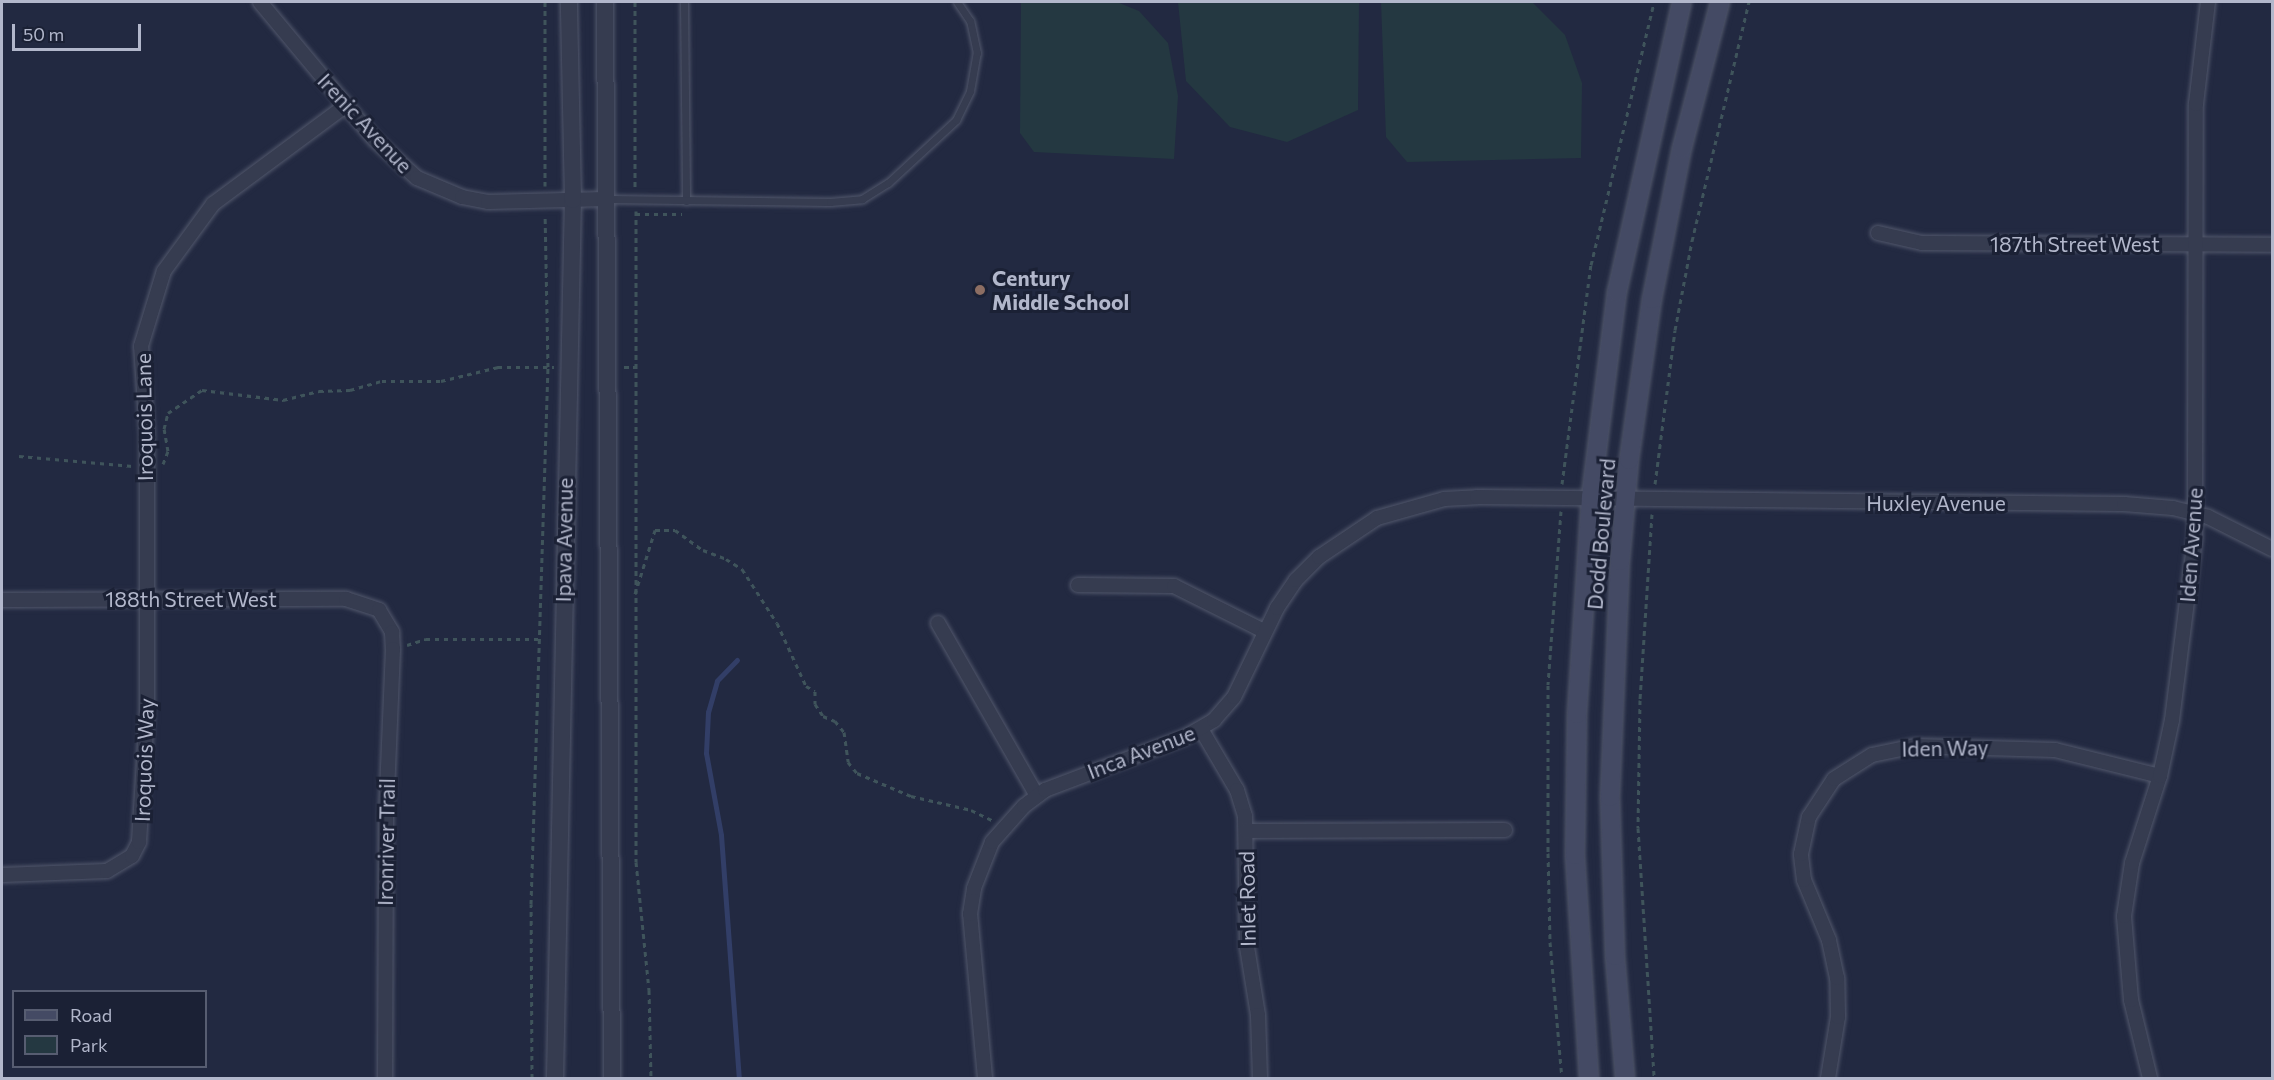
<!DOCTYPE html>
<html>
<head>
<meta charset="utf-8">
<style>
	body { margin:0 }
	#map { position:relative; width:2274px; height:1080px; overflow:hidden; background:#222941; font-family:Commissioner,sans-serif }
	div>[style] { position:absolute }
	.green>* { inset:0; background:#243841 }
	.stream>* { height:5px; margin:-2.5px; padding:0 2.5px; transform-origin:2.5px; border-radius:2.5px; background:#323e67 }
	.path>* { height:3px; margin-top:-1.5px; transform-origin:0; background:repeating-linear-gradient(90deg,#3f545b 0 4.5px,transparent 0 9px) }
	.roads { filter:drop-shadow(0 0 2px #51576b) drop-shadow(0 0 2px #51576b) }
	.service>* { height:7px; margin:-3.5px; padding:0 3.5px; transform-origin:3.5px; border-radius:3.5px; background:#363c50 }
	.minor>* { height:14px; margin:-7px; padding:0 7px; transform-origin:7px; border-radius:7px; background:#363c50 }
	.tertiary>* { height:16px; margin:-8px; padding:0 8px; transform-origin:8px; border-radius:8px; background:#363c50 }
	.secondary>* { height:18px; margin:-9px; padding:0 9px; transform-origin:9px; border-radius:9px; background:#444a64 }
	.dots>* { width:16px; height:16px; translate:-50% -50%; box-sizing:border-box; border:3px solid #1b2135; border-radius:50% }
	span { translate:-50% -50%; white-space:nowrap; text-align:center; line-height:1.15; -webkit-text-stroke:6px #1b2135; paint-order:stroke }
	.street-label { font-size:21px; color:#b2b7cb }
	.poi-label { font-size:21px; color:#b2b7cb; font-weight:700 }
	.left { translate:0 -50%; text-align:left }
	.frame { position:absolute; inset:0; border:3px solid #b2b7cb; pointer-events:none }
	.legend { position:absolute; left:12px; top:990px; width:195px; height:78px; box-sizing:border-box; background:#1b2135; border:2px solid #575d71; margin:0; padding:8px 10px; list-style:none; font-size:18px; color:#b2b7cb }
	.legend li { display:flex; align-items:center; gap:12px; height:30px }
	.legend b { width:30px; border:2px solid #575d71 }
	.scale { position:absolute; left:12px; top:24px; width:129px; height:27px; box-sizing:border-box; border:3px solid #b2b7cb; border-top:0; padding-left:8px; font-size:18px; line-height:21px; white-space:nowrap; color:#b2b7cb; -webkit-text-stroke:4px #1b2135; paint-order:stroke }
</style>
</head>
<body>
<div id="map">
	<div class="green">
		<div style="clip-path:polygon(1021px 2px,1117px 2px,1139px 11px,1168px 43px,1178px 96px,1174px 159px,1034px 152px,1020px 133px)"></div>
		<div style="clip-path:polygon(1178px 2px,1359px 2px,1358px 110px,1287px 142px,1230px 127px,1186px 81px)"></div>
		<div style="clip-path:polygon(1381px 2px,1532px 2px,1565px 35px,1582px 83px,1581px 158px,1407px 162px,1386px 137px)"></div>
	</div>
	<div class="stream">
		<div style="left:737px;top:660px;width:29px;rotate:134deg"></div>
		<div style="left:717px;top:681px;width:32px;rotate:106deg"></div>
		<div style="left:708px;top:712px;width:41px;rotate:92.8deg"></div>
		<div style="left:706px;top:753px;width:83px;rotate:79.6deg"></div>
		<div style="left:721px;top:835px;width:244px;rotate:85.8deg"></div>
	</div>
	<div class="path">
		<div style="left:545px;top:2px;width:184px;rotate:90deg"></div>
		<div style="left:635px;top:2px;width:188px;rotate:90deg"></div>
		<div style="left:636px;top:211px;width:651px;rotate:90deg"></div>
		<div style="left:636px;top:862px;width:129px;rotate:84.2deg"></div>
		<div style="left:649px;top:990px;width:88px;rotate:88.7deg"></div>
		<div style="left:636px;top:214px;width:46px"></div>
		<div style="left:624px;top:367px;width:13px"></div>
		<div style="left:19px;top:456px;width:114px;rotate:5deg"></div>
		<div style="left:163px;top:464px;width:14px;rotate:-69deg"></div>
		<div style="left:168px;top:451px;width:22px;rotate:-100deg"></div>
		<div style="left:164px;top:429px;width:16px;rotate:-76deg"></div>
		<div style="left:168px;top:413px;width:41px;rotate:-34.1deg"></div>
		<div style="left:202px;top:390px;width:82px;rotate:7deg"></div>
		<div style="left:283px;top:400px;width:37px;rotate:-14deg"></div>
		<div style="left:319px;top:391px;width:31px;rotate:-2deg"></div>
		<div style="left:350px;top:390px;width:33px;rotate:-16deg"></div>
		<div style="left:382px;top:381px;width:59px"></div>
		<div style="left:441px;top:381px;width:59px;rotate:-13.8deg"></div>
		<div style="left:498px;top:367px;width:56px"></div>
		<div style="left:1562px;top:484px;width:221px;rotate:-82.5deg"></div>
		<div style="left:1591px;top:265px;width:270px;rotate:-76.5deg"></div>
		<div style="left:1655px;top:484px;width:155px;rotate:-82.6deg"></div>
		<div style="left:1675px;top:330px;width:91px;rotate:-79.2deg"></div>
		<div style="left:1692px;top:241px;width:246px;rotate:-76.6deg"></div>
		<div style="left:1561px;top:511px;width:174px;rotate:94.3deg"></div>
		<div style="left:1548px;top:685px;width:168px;rotate:90deg"></div>
		<div style="left:1548px;top:853px;width:89px;rotate:88.7deg"></div>
		<div style="left:1550px;top:942px;width:137px;rotate:85deg"></div>
		<div style="left:1652px;top:514px;width:186px;rotate:93.7deg"></div>
		<div style="left:1640px;top:700px;width:128px;rotate:90.9deg"></div>
		<div style="left:1638px;top:828px;width:251px;rotate:86.3deg"></div>
		<div style="left:635px;top:594px;width:67px;rotate:-72.6deg"></div>
		<div style="left:655px;top:530px;width:20px"></div>
		<div style="left:675px;top:530px;width:34px;rotate:36deg"></div>
		<div style="left:703px;top:550px;width:25px;rotate:21deg"></div>
		<div style="left:726px;top:559px;width:19px;rotate:32deg"></div>
		<div style="left:742px;top:569px;width:64px;rotate:57.1deg"></div>
		<div style="left:777px;top:623px;width:69px;rotate:65.3deg"></div>
		<div style="left:806px;top:686px;width:10px;rotate:29deg"></div>
		<div style="left:815px;top:691px;width:13px;rotate:90deg"></div>
		<div style="left:815px;top:704px;width:14px;rotate:56deg"></div>
		<div style="left:823px;top:716px;width:13px;rotate:23deg"></div>
		<div style="left:835px;top:721px;width:14px;rotate:51deg"></div>
		<div style="left:844px;top:732px;width:30px;rotate:82deg"></div>
		<div style="left:848px;top:762px;width:14px;rotate:51deg"></div>
		<div style="left:857px;top:773px;width:59px;rotate:23.1deg"></div>
		<div style="left:911px;top:796px;width:62px;rotate:13.1deg"></div>
		<div style="left:971px;top:810px;width:25px;rotate:26deg"></div>
		<div style="left:407px;top:645px;width:20px;rotate:-18deg"></div>
		<div style="left:426px;top:639px;width:113px"></div>
		<div style="left:532px;top:1078px;width:174px;rotate:-90.3deg"></div>
		<div style="left:531px;top:904px;width:537px;rotate:-88.19deg"></div>
		<div style="left:548px;top:367px;width:151px;rotate:-91.1deg"></div>
	</div>
	<div class="roads">
		<div class="service">
			<div style="left:684px;top:2px;width:199px;rotate:89.4deg"></div>
			<div style="left:608px;top:199px;width:222px;rotate:0.8deg"></div>
			<div style="left:830px;top:202px;width:32px;rotate:-5deg"></div>
			<div style="left:862px;top:199px;width:31px;rotate:-32deg"></div>
			<div style="left:888px;top:183px;width:93px;rotate:-42.8deg"></div>
			<div style="left:956px;top:120px;width:32px;rotate:-64deg"></div>
			<div style="left:970px;top:91px;width:39px;rotate:-80deg"></div>
			<div style="left:977px;top:53px;width:33px;rotate:-102deg"></div>
			<div style="left:970px;top:21px;width:23px;rotate:-124deg"></div>
		</div>
		<div class="minor">
			<div style="left:260px;top:2px;width:178px;rotate:50.2deg"></div>
			<div style="left:374px;top:139px;width:58px;rotate:42.2deg"></div>
			<div style="left:417px;top:178px;width:49px;rotate:22.9deg"></div>
			<div style="left:462px;top:197px;width:26px;rotate:11deg"></div>
			<div style="left:488px;top:202px;width:118px;rotate:-1.5deg"></div>
			<div style="left:1878px;top:233px;width:45px;rotate:12.8deg"></div>
			<div style="left:1922px;top:243px;width:350px;rotate:0.3deg"></div>
			<div style="left:1078px;top:585px;width:96px;rotate:0.6deg"></div>
			<div style="left:1174px;top:586px;width:101px;rotate:26.6deg"></div>
			<div style="left:2px;top:600px;width:344px;rotate:-0.2deg"></div>
			<div style="left:346px;top:599px;width:35px;rotate:18deg"></div>
			<div style="left:379px;top:610px;width:26px;rotate:59deg"></div>
			<div style="left:392px;top:632px;width:17px;rotate:87deg"></div>
			<div style="left:393px;top:649px;width:169px;rotate:92.4deg"></div>
			<div style="left:386px;top:818px;width:260px;rotate:90.2deg"></div>
			<div style="left:938px;top:623px;width:199px;rotate:60.2deg"></div>
			<div style="left:1201px;top:729px;width:71px;rotate:59.5deg"></div>
			<div style="left:1237px;top:790px;width:27px;rotate:73deg"></div>
			<div style="left:1245px;top:816px;width:131px;rotate:89.1deg"></div>
			<div style="left:1247px;top:947px;width:69px;rotate:80.8deg"></div>
			<div style="left:1258px;top:1015px;width:63px;rotate:88.2deg"></div>
			<div style="left:1246px;top:831px;width:259px;rotate:-0.2deg"></div>
			<div style="left:2px;top:875px;width:105px;rotate:-2.2deg"></div>
			<div style="left:107px;top:871px;width:29px;rotate:-31deg"></div>
			<div style="left:132px;top:856px;width:16px;rotate:-63deg"></div>
			<div style="left:139px;top:842px;width:129px;rotate:-86.5deg"></div>
			<div style="left:147px;top:713px;width:280px;rotate:-90deg"></div>
			<div style="left:147px;top:433px;width:87px;rotate:-93.9deg"></div>
			<div style="left:141px;top:346px;width:78px;rotate:-73deg"></div>
			<div style="left:164px;top:271px;width:83px;rotate:-53.8deg"></div>
			<div style="left:213px;top:204px;width:164px;rotate:-36.6deg"></div>
			<div style="left:985px;top:1078px;width:165px;rotate:-95.2deg"></div>
			<div style="left:970px;top:914px;width:26px;rotate:-81deg"></div>
			<div style="left:974px;top:888px;width:49px;rotate:-68.6deg"></div>
			<div style="left:992px;top:842px;width:48px;rotate:-48.4deg"></div>
			<div style="left:1024px;top:806px;width:26px;rotate:-37deg"></div>
			<div style="left:1045px;top:790px;width:150px;rotate:-20.7deg"></div>
			<div style="left:1185px;top:737px;width:34px;rotate:-30deg"></div>
			<div style="left:1214px;top:720px;width:30px;rotate:-49deg"></div>
			<div style="left:1234px;top:697px;width:99px;rotate:-64.2deg"></div>
			<div style="left:1277px;top:608px;width:34px;rotate:-56deg"></div>
			<div style="left:1296px;top:580px;width:33px;rotate:-45deg"></div>
			<div style="left:1319px;top:557px;width:70px;rotate:-33.9deg"></div>
			<div style="left:1377px;top:518px;width:70px;rotate:-15.8deg"></div>
			<div style="left:1444px;top:499px;width:33px;rotate:-3deg"></div>
			<div style="left:1477px;top:497px;width:647px;rotate:0.62deg"></div>
			<div style="left:2124px;top:504px;width:49px;rotate:4.7deg"></div>
			<div style="left:2173px;top:508px;width:36px;rotate:14deg"></div>
			<div style="left:2208px;top:517px;width:72px;rotate:26.6deg"></div>
			<div style="left:1828px;top:1078px;width:62px;rotate:-80.7deg"></div>
			<div style="left:1838px;top:1017px;width:39px;rotate:-91deg"></div>
			<div style="left:1837px;top:978px;width:39px;rotate:-102deg"></div>
			<div style="left:1829px;top:940px;width:65px;rotate:-112.6deg"></div>
			<div style="left:1804px;top:880px;width:26px;rotate:-97deg"></div>
			<div style="left:1801px;top:854px;width:38px;rotate:-78deg"></div>
			<div style="left:1809px;top:817px;width:45px;rotate:-56.7deg"></div>
			<div style="left:1834px;top:779px;width:45px;rotate:-32.3deg"></div>
			<div style="left:1872px;top:755px;width:45px;rotate:-11.6deg"></div>
			<div style="left:1916px;top:746px;width:139px;rotate:1.6deg"></div>
			<div style="left:2055px;top:750px;width:108px;rotate:13.9deg"></div>
			<div style="left:2150px;top:1078px;width:80px;rotate:-103.7deg"></div>
			<div style="left:2131px;top:1000px;width:84px;rotate:-94.8deg"></div>
			<div style="left:2124px;top:916px;width:54px;rotate:-81.4deg"></div>
			<div style="left:2132px;top:863px;width:91px;rotate:-72.2deg"></div>
			<div style="left:2160px;top:776px;width:57px;rotate:-77.9deg"></div>
			<div style="left:2172px;top:720px;width:183px;rotate:-82.8deg"></div>
			<div style="left:2195px;top:538px;width:434px;rotate:-89.9deg"></div>
			<div style="left:2196px;top:104px;width:103px;rotate:-83.3deg"></div>
		</div>
		<div class="tertiary">
			<div style="left:605px;top:2px;width:1076px;rotate:89.63deg"></div>
			<div style="left:555px;top:1078px;width:878px;rotate:-88.83deg"></div>
			<div style="left:573px;top:200px;width:198px;rotate:-91.2deg"></div>
		</div>
		<div class="secondary">
			<div style="left:1589px;top:1078px;width:223px;rotate:-93.6deg"></div>
			<div style="left:1575px;top:855px;width:141px;rotate:-89.2deg"></div>
			<div style="left:1577px;top:714px;width:217px;rotate:-86.3deg"></div>
			<div style="left:1591px;top:497px;width:207px;rotate:-82.8deg"></div>
			<div style="left:1617px;top:292px;width:297px;rotate:-77.4deg"></div>
			<div style="left:1625px;top:1078px;width:122px;rotate:-94.7deg"></div>
			<div style="left:1615px;top:956px;width:159px;rotate:-91.8deg"></div>
			<div style="left:1610px;top:797px;width:236px;rotate:-87.6deg"></div>
			<div style="left:1620px;top:561px;width:101px;rotate:-84.9deg"></div>
			<div style="left:1629px;top:460px;width:163px;rotate:-81.9deg"></div>
			<div style="left:1652px;top:299px;width:154px;rotate:-78.8deg"></div>
			<div style="left:1682px;top:148px;width:151px;rotate:-75.4deg"></div>
		</div>
	</div>
	<div class="dots">
		<div style="left:980px;top:290px;background:#8d6e63"></div>
	</div>
	<div class="street-label">
		<span style="left:365px;top:123px;rotate:47deg">Irenic Avenue</span>
		<span style="left:2075px;top:244px">187th Street West</span>
		<span style="left:144px;top:417px;rotate:-91deg">Iroquois Lane</span>
		<span style="left:1936px;top:503px">Huxley Avenue</span>
		<span style="left:1601px;top:534px;rotate:-85deg">Dodd Boulevard</span>
		<span style="left:564px;top:540px;rotate:-89deg">Ipava Avenue</span>
		<span style="left:2191px;top:545px;rotate:-86deg">Iden Avenue</span>
		<span style="left:191px;top:599px">188th Street West</span>
		<span style="left:1945px;top:748px;rotate:-1deg">Iden Way</span>
		<span style="left:1141px;top:752px;rotate:-21deg">Inca Avenue</span>
		<span style="left:144px;top:760px;rotate:-88deg">Iroquois Way</span>
		<span style="left:386px;top:842px;rotate:-89deg">Ironriver Trail</span>
		<span style="left:1247px;top:899px;rotate:-91deg">Inlet Road</span>
	</div>
	<div class="poi-label">
		<span class="left" style="left:992px;top:290px">Century<br>Middle School</span>
	</div>
	<div class="frame"></div>
	<ul class="legend">
	<li><b style="height:8px;background:#444a64"></b>Road</li>
	<li><b style="height:16px;background:#243841"></b>Park</li>
	</ul>
	<div class="scale">50 m</div>
</div>
</body>
</html>
